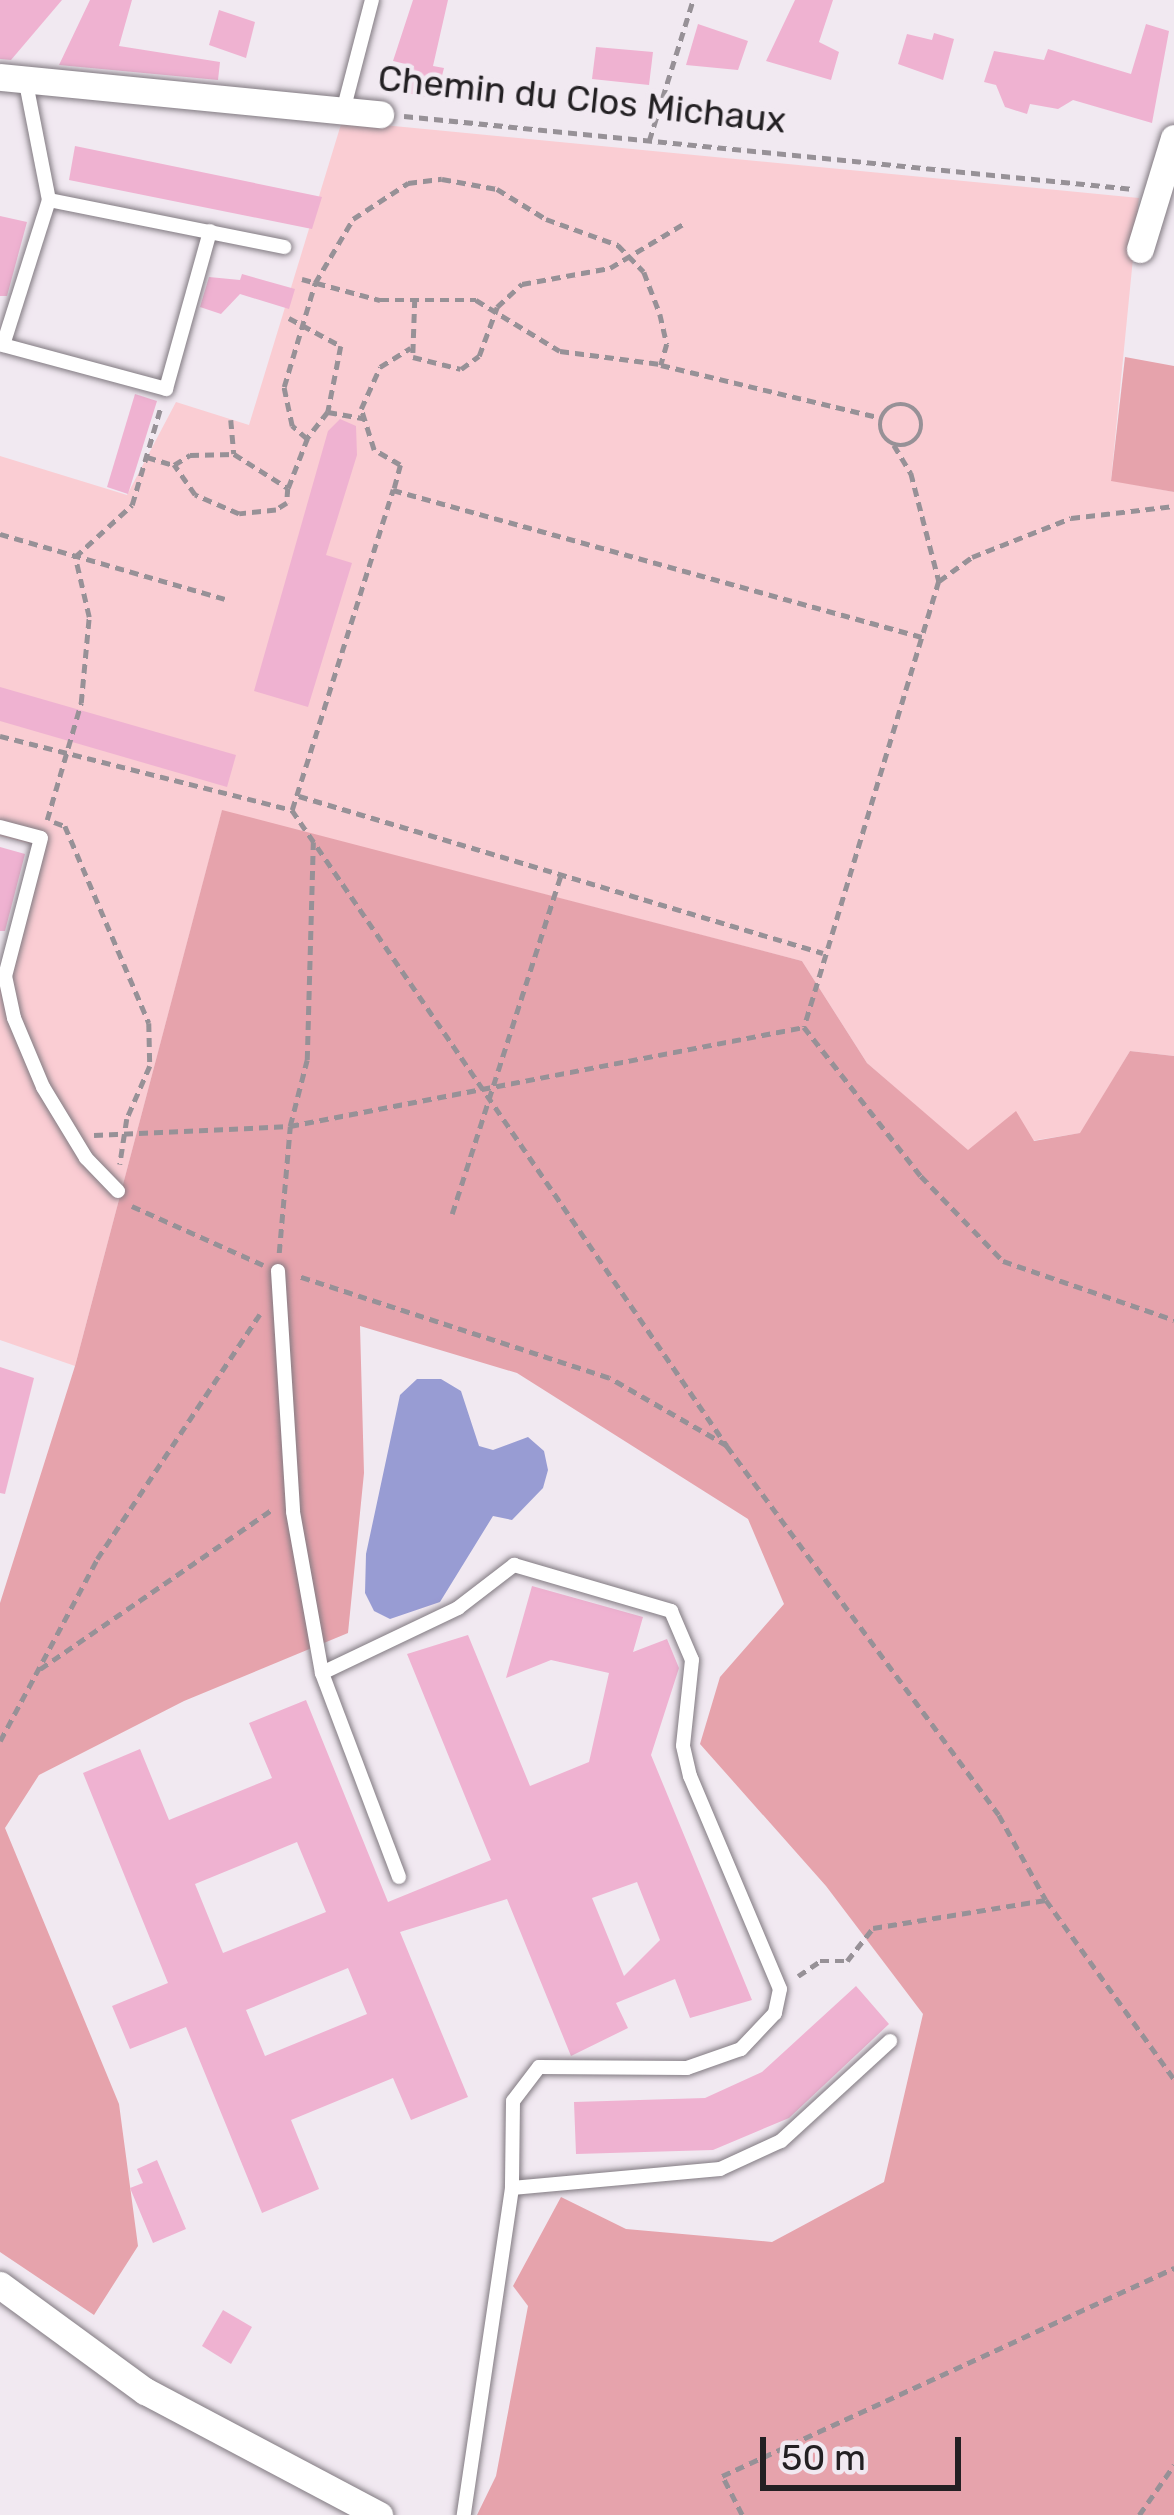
<!DOCTYPE html>
<html>
<head>
<meta charset="utf-8">
<style>
	body { margin:0 }
	#map { position:relative; width:1174px; height:2515px; overflow:hidden; background:#f1e9f1; font-family:Rubik,sans-serif }
	div>[style] { position:absolute }
	.green>* { inset:0; background:#facdd3 }
	.forest>* { inset:0; background:#e6a3ac }
	.water>* { inset:0; background:#989cd3 }
	.building>* { inset:0; background:#efb2d1 }
	.path>* { height:4.5px; margin-top:-2.25px; transform-origin:0; background:repeating-linear-gradient(90deg,#979197 0 9px,transparent 0 15px) }
	.path>.ring { margin:-2.25px; padding:0; box-sizing:content-box; background:none; border:4.5px solid #979197; border-radius:50% }
	.roads { filter:drop-shadow(0 0 3px #817a81) drop-shadow(0 0 3px #817a81) }
	.lane>* { height:14px; margin:-7px; padding:0 7px; transform-origin:7px; border-radius:7px; background:#fff }
	.street>* { height:27px; margin:-13.5px; padding:0 13.5px; transform-origin:13.5px; border-radius:13.5px; background:#fff }
	span { translate:-50% -50%; white-space:nowrap; text-align:center; line-height:1.15; -webkit-text-stroke:9px #f1e9f1; paint-order:stroke }
	.street-label { font-size:36px; color:#232023 }
	.scale { position:absolute; left:760px; top:2437px; width:201px; height:54px; box-sizing:border-box; border:6px solid #232023; border-top:0; padding-left:15px; font-size:36px; line-height:42px; white-space:nowrap; color:#232023; -webkit-text-stroke:9px #f1e9f1; paint-order:stroke }
</style>
</head>
<body>
<div id="map">
	<div class="green">
		<div style="clip-path:polygon(342px 121px,1139px 198px,1111px 480px,1174px 492px,1174px 1056px,1130px 1051px,1081px 1133px,968px 1151px,867px 1063px,802px 961px,222px 811px,75px 1366px,0 1340px,0 974px,35px 845px,0 836px,0 456px,127px 495px,176px 402px,249px 425px)"></div>
	</div>
	<div class="forest">
		<div style="clip-path:polygon(1125px 357px,1174px 366px,1174px 492px,1111px 481px)"></div>
		<div style="clip-path:polygon(222px 810px,802px 961px,867px 1063px,968px 1150px,1016px 1111px,1034px 1141px,1080px 1133px,1130px 1051px,1174px 1056px,1174px 2515px,477px 2515px,496px 2476px,528px 2306px,513px 2286px,561px 2197px,626px 2229px,772px 2242px,884px 2182px,923px 2014px,826px 1886px,700px 1744px,720px 1677px,784px 1604px,748px 1519px,517px 1373px,360px 1326px,364px 1473px,348px 1633px,184px 1701px,39px 1775px,5px 1828px,119px 2104px,138px 2246px,94px 2315px,0 2252px,0 1603px,75px 1366px)"></div>
	</div>
	<div class="water">
		<div style="clip-path:polygon(417px 1379px,441px 1379px,461px 1391px,479px 1446px,493px 1450px,528px 1437px,544px 1451px,548px 1470px,543px 1488px,512px 1520px,493px 1516px,440px 1602px,390px 1619px,374px 1611px,365px 1593px,366px 1554px,400px 1395px)"></div>
	</div>
	<div class="building">
		<div style="clip-path:polygon(0 0,62px 0,11px 60px,0 59px)"></div>
		<div style="clip-path:polygon(90px 0,132px 0,119px 46px,220px 62px,218px 80px,59px 65px)"></div>
		<div style="clip-path:polygon(413px 0,448px 0,433px 66px,444px 68px,436px 99px,407px 93px,414px 66px,393px 61px)"></div>
		<div style="clip-path:polygon(795px 0,833px 0,819px 42px,839px 52px,831px 80px,766px 61px)"></div>
		<div style="clip-path:polygon(219px 10px,255px 22px,246px 58px,209px 45px)"></div>
		<div style="clip-path:polygon(698px 24px,748px 41px,738px 70px,686px 65px)"></div>
		<div style="clip-path:polygon(1146px 24px,1169px 31px,1152px 123px,1073px 100px,1058px 109px,1030px 104px,1027px 114px,1005px 107px,996px 85px,984px 82px,994px 51px,1044px 60px,1048px 49px,1131px 74px)"></div>
		<div style="clip-path:polygon(934px 33px,954px 39px,943px 80px,898px 64px,907px 34px,932px 40px)"></div>
		<div style="clip-path:polygon(596px 47px,653px 52px,649px 85px,592px 79px)"></div>
		<div style="clip-path:polygon(75px 146px,322px 197px,312px 229px,69px 180px)"></div>
		<div style="clip-path:polygon(0 216px,27px 222px,7px 296px,0 296px)"></div>
		<div style="clip-path:polygon(242px 274px,295px 289px,289px 309px,240px 294px,221px 314px,200px 307px,209px 277px,240px 280px)"></div>
		<div style="clip-path:polygon(135px 394px,157px 401px,128px 494px,107px 487px)"></div>
		<div style="clip-path:polygon(340px 419px,356px 426px,357px 455px,326px 555px,352px 563px,308px 707px,254px 691px,328px 431px)"></div>
		<div style="clip-path:polygon(0 687px,236px 755px,227px 787px,0 721px)"></div>
		<div style="clip-path:polygon(0 847px,25px 854px,5px 931px,0 931px)"></div>
		<div style="clip-path:polygon(0 1367px,34px 1378px,5px 1494px,0 1493px)"></div>
		<div style="clip-path:polygon(evenodd,532px 1586px,643px 1617px,633px 1652px,667px 1639px,679px 1668px,651px 1755px,752px 2000px,690px 2018px,675px 1979px,616px 2003px,628px 2028px,571px 2056px,507px 1899px,400px 1932px,468px 2097px,411px 2120px,393px 2078px,291px 2120px,319px 2189px,262px 2213px,186px 2027px,130px 2049px,112px 2006px,168px 1983px,83px 1773px,140px 1749px,169px 1820px,272px 1778px,249px 1723px,306px 1700px,388px 1902px,491px 1860px,407px 1654px,468px 1635px,530px 1786px,589px 1762px,609px 1673px,551px 1660px,506px 1678px,532px 1586px,297px 1842px,326px 1912px,223px 1953px,195px 1884px,297px 1842px,532px 1586px,637px 1882px,660px 1940px,624px 1976px,592px 1898px,637px 1882px,532px 1586px,348px 1968px,367px 2014px,265px 2056px,246px 2010px,348px 1968px)"></div>
		<div style="clip-path:polygon(856px 1986px,889px 2024px,789px 2118px,713px 2150px,576px 2154px,574px 2102px,705px 2098px,762px 2072px)"></div>
		<div style="clip-path:polygon(157px 2160px,186px 2229px,153px 2243px,130px 2188px,143px 2183px,137px 2169px)"></div>
		<div style="clip-path:polygon(223px 2310px,252px 2327px,231px 2364px,202px 2346px)"></div>
	</div>
	<div class="path">
		<div style="left:404px;top:116px;width:733px;rotate:5.72deg"></div>
		<div style="left:649px;top:141px;width:148px;rotate:-72.7deg"></div>
		<div style="left:302px;top:279px;width:81px;rotate:15.1deg"></div>
		<div style="left:380px;top:300px;width:96px"></div>
		<div style="left:476px;top:300px;width:98px;rotate:31.3deg"></div>
		<div style="left:560px;top:351px;width:101px;rotate:7.4deg"></div>
		<div style="left:415px;top:299px;width:58px;rotate:92deg"></div>
		<div style="left:413px;top:357px;width:49px;rotate:14deg"></div>
		<div style="left:461px;top:369px;width:22px;rotate:-36deg"></div>
		<div style="left:479px;top:356px;width:52px;rotate:-69.8deg"></div>
		<div style="left:497px;top:307px;width:34px;rotate:-43deg"></div>
		<div style="left:522px;top:284px;width:89px;rotate:-10.3deg"></div>
		<div style="left:610px;top:268px;width:87px;rotate:-31deg"></div>
		<div style="left:289px;top:318px;width:59px;rotate:28.3deg"></div>
		<div style="left:341px;top:346px;width:67px;rotate:101.1deg"></div>
		<div style="left:328px;top:412px;width:34px;rotate:128deg"></div>
		<div class="ring" style="left:880px;top:404px;width:37.5px;height:37.5px"></div>
		<div style="left:328px;top:412px;width:36px;rotate:10deg"></div>
		<div style="left:231px;top:420px;width:34px;rotate:85deg"></div>
		<div style="left:894px;top:445px;width:33px;rotate:59deg"></div>
		<div style="left:911px;top:473px;width:112px;rotate:75.5deg"></div>
		<div style="left:939px;top:581px;width:41px;rotate:-36deg"></div>
		<div style="left:972px;top:557px;width:106px;rotate:-21.5deg"></div>
		<div style="left:1071px;top:518px;width:104px;rotate:-6.6deg"></div>
		<div style="left:147px;top:457px;width:28px;rotate:17deg"></div>
		<div style="left:288px;top:488px;width:15px;rotate:94deg"></div>
		<div style="left:287px;top:503px;width:13px;rotate:148deg"></div>
		<div style="left:276px;top:510px;width:37px;rotate:174deg"></div>
		<div style="left:239px;top:514px;width:48px;rotate:-156.6deg"></div>
		<div style="left:195px;top:495px;width:37px;rotate:-125deg"></div>
		<div style="left:174px;top:465px;width:19px;rotate:-32deg"></div>
		<div style="left:190px;top:455px;width:44px;rotate:-1.3deg"></div>
		<div style="left:234px;top:454px;width:64px;rotate:32.2deg"></div>
		<div style="left:288px;top:488px;width:53px;rotate:-68.8deg"></div>
		<div style="left:307px;top:439px;width:20px;rotate:-139deg"></div>
		<div style="left:292px;top:426px;width:40px;rotate:-102deg"></div>
		<div style="left:284px;top:387px;width:109px;rotate:-73.4deg"></div>
		<div style="left:315px;top:283px;width:74px;rotate:-59.3deg"></div>
		<div style="left:353px;top:219px;width:66px;rotate:-33.2deg"></div>
		<div style="left:408px;top:183px;width:34px;rotate:-7deg"></div>
		<div style="left:442px;top:179px;width:56px;rotate:10.3deg"></div>
		<div style="left:497px;top:189px;width:57px;rotate:31.5deg"></div>
		<div style="left:546px;top:219px;width:77px;rotate:19.9deg"></div>
		<div style="left:618px;top:245px;width:37px;rotate:46deg"></div>
		<div style="left:644px;top:272px;width:45px;rotate:69.1deg"></div>
		<div style="left:660px;top:314px;width:31px;rotate:77deg"></div>
		<div style="left:667px;top:344px;width:22px;rotate:106deg"></div>
		<div style="left:661px;top:365px;width:226px;rotate:13.5deg"></div>
		<div style="left:394px;top:488px;width:24px;rotate:-75deg"></div>
		<div style="left:400px;top:465px;width:30px;rotate:-150deg"></div>
		<div style="left:374px;top:450px;width:43px;rotate:-107.6deg"></div>
		<div style="left:361px;top:409px;width:46px;rotate:-65.7deg"></div>
		<div style="left:380px;top:367px;width:36px;rotate:-32deg"></div>
		<div style="left:0;top:534px;width:234px;rotate:16.1deg"></div>
		<div style="left:939px;top:581px;width:466px;rotate:106.8deg"></div>
		<div style="left:804px;top:1027px;width:189px;rotate:51.9deg"></div>
		<div style="left:921px;top:1176px;width:118px;rotate:46deg"></div>
		<div style="left:1003px;top:1261px;width:181px;rotate:19deg"></div>
		<div style="left:0;top:736px;width:301px;rotate:14.2deg"></div>
		<div style="left:292px;top:810px;width:336px;rotate:-72.5deg"></div>
		<div style="left:393px;top:490px;width:549px;rotate:15.53deg"></div>
		<div style="left:299px;top:796px;width:547px;rotate:16.68deg"></div>
		<div style="left:292px;top:810px;width:771px;rotate:55.63deg"></div>
		<div style="left:727px;top:1446px;width:136px;rotate:-150deg"></div>
		<div style="left:609px;top:1378px;width:328px;rotate:-161.9deg"></div>
		<div style="left:47px;top:820px;width:122px;rotate:-73.8deg"></div>
		<div style="left:81px;top:703px;width:86px;rotate:-84.7deg"></div>
		<div style="left:89px;top:617px;width:62px;rotate:-103.1deg"></div>
		<div style="left:75px;top:557px;width:77px;rotate:-42.4deg"></div>
		<div style="left:132px;top:505px;width:103px;rotate:-73.7deg"></div>
		<div style="left:54px;top:822px;width:12px;rotate:20deg"></div>
		<div style="left:65px;top:826px;width:214px;rotate:66.9deg"></div>
		<div style="left:149px;top:1023px;width:43px;rotate:88.7deg"></div>
		<div style="left:150px;top:1066px;width:58px;rotate:113.5deg"></div>
		<div style="left:127px;top:1119px;width:46px;rotate:98.8deg"></div>
		<div style="left:94px;top:1135px;width:196px;rotate:-2.6deg"></div>
		<div style="left:290px;top:1126px;width:523px;rotate:-10.9deg"></div>
		<div style="left:132px;top:1206px;width:144px;rotate:24.2deg"></div>
		<div style="left:452px;top:1214px;width:356px;rotate:-72.2deg"></div>
		<div style="left:279px;top:1253px;width:127px;rotate:-85deg"></div>
		<div style="left:290px;top:1126px;width:68px;rotate:-75.6deg"></div>
		<div style="left:307px;top:1060px;width:218px;rotate:-88.4deg"></div>
		<div style="left:727px;top:1446px;width:458px;rotate:53.6deg"></div>
		<div style="left:999px;top:1815px;width:97px;rotate:61.1deg"></div>
		<div style="left:1046px;top:1900px;width:220px;rotate:54.4deg"></div>
		<div style="left:40px;top:1669px;width:283px;rotate:-34.5deg"></div>
		<div style="left:0;top:1741px;width:206px;rotate:-61.9deg"></div>
		<div style="left:97px;top:1559px;width:294px;rotate:-56.4deg"></div>
		<div style="left:798px;top:1976px;width:27px;rotate:-34deg"></div>
		<div style="left:820px;top:1961px;width:27px"></div>
		<div style="left:847px;top:1961px;width:42px;rotate:-51.8deg"></div>
		<div style="left:873px;top:1928px;width:175px;rotate:-9.2deg"></div>
		<div style="left:742px;top:2515px;width:44px;rotate:-117.1deg"></div>
		<div style="left:722px;top:2476px;width:498px;rotate:-24.7deg"></div>
		<div style="left:1139px;top:2515px;width:61px;rotate:-55deg"></div>
	</div>
	<div class="roads">
		<div class="lane">
			<div style="left:26px;top:83px;width:119px;rotate:78.9deg"></div>
			<div style="left:49px;top:200px;width:240px;rotate:11.3deg"></div>
			<div style="left:343px;top:111px;width:115px;rotate:-75.4deg"></div>
			<div style="left:49px;top:200px;width:152px;rotate:107.6deg"></div>
			<div style="left:3px;top:345px;width:169px;rotate:15.1deg"></div>
			<div style="left:166px;top:389px;width:164px;rotate:-74.4deg"></div>
			<div style="left:0;top:827px;width:42px;rotate:15deg"></div>
			<div style="left:41px;top:838px;width:143px;rotate:104.6deg"></div>
			<div style="left:5px;top:976px;width:43px;rotate:77.9deg"></div>
			<div style="left:14px;top:1018px;width:75px;rotate:67.2deg"></div>
			<div style="left:43px;top:1087px;width:83px;rotate:58.8deg"></div>
			<div style="left:86px;top:1158px;width:46px;rotate:45.9deg"></div>
			<div style="left:278px;top:1271px;width:241px;rotate:86.4deg"></div>
			<div style="left:293px;top:1512px;width:164px;rotate:79.8deg"></div>
			<div style="left:399px;top:1877px;width:218px;rotate:-110.7deg"></div>
			<div style="left:322px;top:1673px;width:151px;rotate:-25.5deg"></div>
			<div style="left:458px;top:1608px;width:71px;rotate:-37.5deg"></div>
			<div style="left:514px;top:1565px;width:164px;rotate:16.3deg"></div>
			<div style="left:671px;top:1611px;width:53px;rotate:66.8deg"></div>
			<div style="left:692px;top:1660px;width:86px;rotate:96deg"></div>
			<div style="left:683px;top:1746px;width:31px;rotate:77deg"></div>
			<div style="left:690px;top:1776px;width:231px;rotate:67.1deg"></div>
			<div style="left:780px;top:1989px;width:25px;rotate:102deg"></div>
			<div style="left:775px;top:2013px;width:50px;rotate:133.4deg"></div>
			<div style="left:741px;top:2049px;width:57px;rotate:160.6deg"></div>
			<div style="left:687px;top:2068px;width:148px;rotate:-179.6deg"></div>
			<div style="left:539px;top:2067px;width:43px;rotate:127.4deg"></div>
			<div style="left:513px;top:2101px;width:87px;rotate:90.7deg"></div>
			<div style="left:512px;top:2188px;width:331px;rotate:98.4deg"></div>
			<div style="left:512px;top:2188px;width:209px;rotate:-5.2deg"></div>
			<div style="left:720px;top:2169px;width:67px;rotate:-24.7deg"></div>
			<div style="left:781px;top:2141px;width:148px;rotate:-42.5deg"></div>
		</div>
		<div class="street">
			<div style="left:0;top:77px;width:382px;rotate:5.6deg"></div>
			<div style="left:1140px;top:249px;width:116px;rotate:-73deg"></div>
			<div style="left:0;top:2285px;width:180px;rotate:36.2deg"></div>
			<div style="left:145px;top:2391px;width:265px;rotate:27.9deg"></div>
		</div>
	</div>
	<div class="street-label">
		<span style="left:582px;top:99px;rotate:6deg">Chemin du Clos Michaux</span>
	</div>
	<div class="scale">50 m</div>
</div>
</body>
</html>
